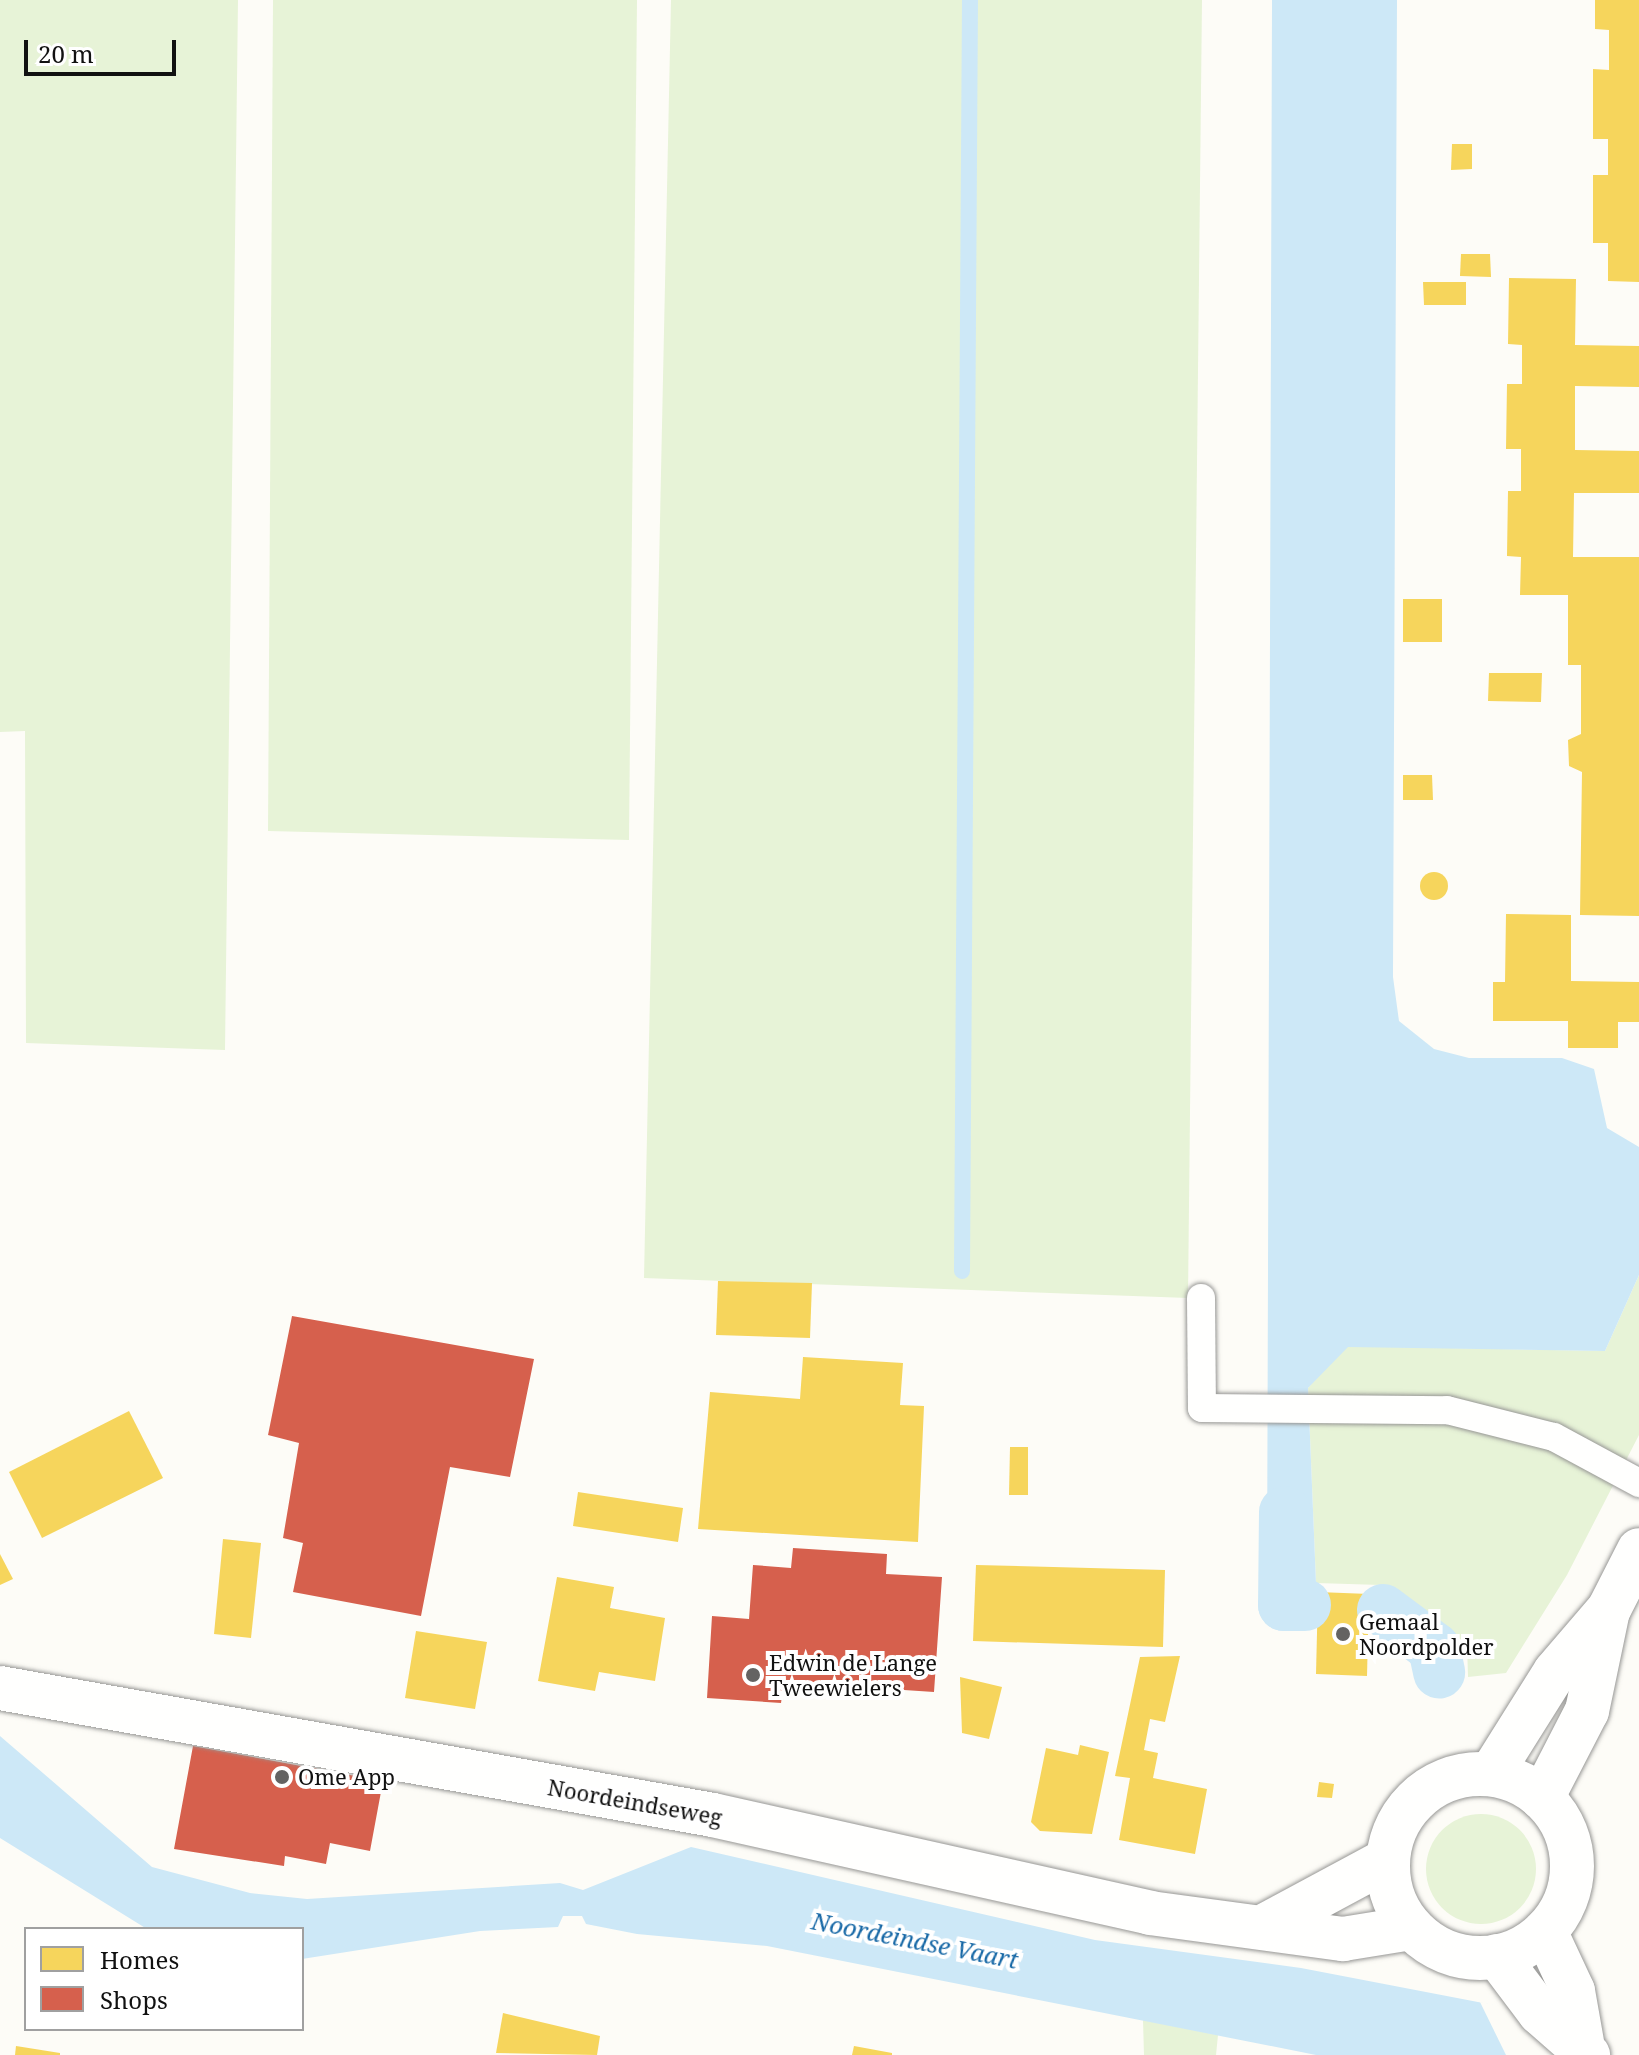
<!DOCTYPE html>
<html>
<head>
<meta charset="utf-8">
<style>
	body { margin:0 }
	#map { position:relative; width:1639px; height:2055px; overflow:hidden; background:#fdfcf7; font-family:"Noto Serif",serif }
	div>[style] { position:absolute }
	.green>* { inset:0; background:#e7f3d7 }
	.round { border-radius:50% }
	.water>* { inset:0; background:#cde8f7 }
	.pier>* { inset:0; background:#fdfcf7 }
	.homes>* { inset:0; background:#f6d55c }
	.shops>* { inset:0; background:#d6604d }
	.stream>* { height:16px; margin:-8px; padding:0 8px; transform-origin:8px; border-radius:8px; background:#cde8f7 }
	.canal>* { height:52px; margin:-26px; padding:0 26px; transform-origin:26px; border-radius:26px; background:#cde8f7 }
	.roads { filter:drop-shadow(0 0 2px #979795) drop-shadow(0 0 2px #979795) }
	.service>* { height:28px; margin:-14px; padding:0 14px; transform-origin:14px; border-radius:14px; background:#fffffe }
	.tertiary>* { height:44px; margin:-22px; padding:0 22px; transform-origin:22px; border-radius:22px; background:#fffffe }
	.tertiary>.ring { margin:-22px; padding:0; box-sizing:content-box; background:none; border:44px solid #fffffe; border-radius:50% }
	.dots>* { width:22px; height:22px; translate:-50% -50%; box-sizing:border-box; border:4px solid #fff; border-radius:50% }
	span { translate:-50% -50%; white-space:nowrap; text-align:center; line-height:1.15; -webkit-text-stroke:8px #fff; paint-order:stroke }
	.poi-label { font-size:22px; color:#111 }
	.left { translate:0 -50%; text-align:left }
	.street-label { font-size:22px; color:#111 }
	.water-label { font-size:24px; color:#1768a6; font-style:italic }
	.legend { position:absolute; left:24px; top:1927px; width:280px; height:104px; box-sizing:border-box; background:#fff; border:2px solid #a0a0a0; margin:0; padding:10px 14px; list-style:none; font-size:24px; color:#111 }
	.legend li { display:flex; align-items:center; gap:16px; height:40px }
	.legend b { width:40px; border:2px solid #a0a0a0 }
	.scale { position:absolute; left:24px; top:40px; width:152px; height:36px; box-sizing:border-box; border:4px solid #111; border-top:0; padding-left:10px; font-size:24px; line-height:28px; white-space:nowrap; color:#111; -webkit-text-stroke:6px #fff; paint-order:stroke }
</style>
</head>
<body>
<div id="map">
	<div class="green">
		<div style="clip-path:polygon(0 0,238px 0,225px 1050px,26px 1043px,25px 731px,0 732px)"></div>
		<div style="clip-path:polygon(273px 0,637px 0,629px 840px,268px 831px)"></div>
		<div style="clip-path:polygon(671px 0,1202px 0,1188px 1298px,644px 1278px)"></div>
		<div style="clip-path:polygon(1639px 1275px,1639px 1435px,1567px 1575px,1506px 1673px,1468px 1677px,1467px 1644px,1381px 1585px,1316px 1583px,1308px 1388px,1327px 1365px,1348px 1346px,1605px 1351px)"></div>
		<div class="round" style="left:1426px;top:1814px;width:110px;height:110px"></div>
		<div style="clip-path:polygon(1143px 2020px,1218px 2035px,1216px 2055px,1144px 2055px)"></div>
	</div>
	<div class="water">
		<div style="clip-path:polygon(1272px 0,1397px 0,1393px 977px,1399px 1021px,1434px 1049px,1469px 1058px,1562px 1058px,1594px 1069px,1607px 1128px,1639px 1147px,1639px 1275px,1605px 1351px,1348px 1347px,1308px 1388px,1316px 1583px,1267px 1583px)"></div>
		<div style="clip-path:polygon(0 1736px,152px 1867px,250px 1893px,307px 1899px,560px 1883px,583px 1890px,691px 1847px,1095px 1940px,1301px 1968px,1639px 2033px,1639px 2055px,1316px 2055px,767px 1946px,637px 1934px,586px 1924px,582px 1916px,563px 1916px,558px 1927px,480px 1931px,302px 1959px,302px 1929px,147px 1929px,0 1838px)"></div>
	</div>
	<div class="pier">
		<div style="clip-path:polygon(1480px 2002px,1639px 2030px,1639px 2055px,1506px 2055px)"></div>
	</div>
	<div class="homes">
		<div style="clip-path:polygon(1595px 0,1639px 0,1639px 282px,1608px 281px,1608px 243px,1593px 243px,1593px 175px,1608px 175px,1608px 139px,1593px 139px,1593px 69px,1609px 70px,1609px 30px,1595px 29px)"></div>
		<div style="clip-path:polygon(1452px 144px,1472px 144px,1472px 169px,1451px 170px)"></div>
		<div style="clip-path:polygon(1461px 254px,1490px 254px,1491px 277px,1460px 276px)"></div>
		<div style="clip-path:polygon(1509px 278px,1576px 279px,1575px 345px,1639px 346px,1639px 387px,1575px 386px,1575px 450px,1639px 451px,1639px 493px,1574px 493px,1573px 557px,1639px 557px,1639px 916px,1580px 915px,1582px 772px,1569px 766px,1568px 740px,1581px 734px,1581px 665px,1568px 665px,1568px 595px,1520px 595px,1521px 557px,1507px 556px,1508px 491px,1521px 491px,1521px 449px,1506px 449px,1507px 384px,1522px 384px,1522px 345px,1508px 344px)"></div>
		<div style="clip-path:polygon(1423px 282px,1466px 282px,1466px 305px,1424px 305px)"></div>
		<div style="clip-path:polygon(1403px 599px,1442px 599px,1442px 642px,1403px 642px)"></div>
		<div style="clip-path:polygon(1489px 673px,1542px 673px,1541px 702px,1488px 701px)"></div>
		<div style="clip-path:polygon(1403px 775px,1432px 775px,1433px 800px,1403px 800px)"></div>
		<div class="round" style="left:1420px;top:872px;width:28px;height:28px"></div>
		<div style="clip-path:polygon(1506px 914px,1571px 915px,1571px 981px,1639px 982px,1639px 1022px,1618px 1022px,1618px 1048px,1568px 1048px,1568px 1021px,1493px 1021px,1493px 982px,1505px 982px)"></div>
		<div style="clip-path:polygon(718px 1281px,812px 1283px,810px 1338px,716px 1335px)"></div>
		<div style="clip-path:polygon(803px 1357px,903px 1363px,900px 1405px,924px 1406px,918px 1542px,698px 1529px,710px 1392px,800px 1399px)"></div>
		<div style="clip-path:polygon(129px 1411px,163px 1478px,42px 1538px,9px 1472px)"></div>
		<div style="clip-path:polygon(1010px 1447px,1028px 1447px,1028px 1495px,1009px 1495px)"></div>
		<div style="clip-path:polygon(578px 1492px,683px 1508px,678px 1542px,573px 1526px)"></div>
		<div style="clip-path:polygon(223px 1539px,261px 1543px,251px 1638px,214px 1634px)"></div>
		<div style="clip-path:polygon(0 1554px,13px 1579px,0 1585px)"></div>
		<div style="clip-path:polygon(976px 1565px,1165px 1570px,1163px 1647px,973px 1641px)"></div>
		<div style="clip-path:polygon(557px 1577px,614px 1587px,610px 1608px,665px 1618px,655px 1681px,599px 1672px,595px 1691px,538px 1681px)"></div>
		<div style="clip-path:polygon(1318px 1592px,1369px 1594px,1367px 1676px,1316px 1674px)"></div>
		<div style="clip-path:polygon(416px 1631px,487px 1642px,475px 1709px,405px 1698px)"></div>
		<div style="clip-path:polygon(1180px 1656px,1165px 1722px,1150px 1719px,1144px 1750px,1158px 1753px,1153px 1778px,1207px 1789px,1195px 1854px,1119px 1840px,1130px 1778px,1115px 1776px,1140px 1657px)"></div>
		<div style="clip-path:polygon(960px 1677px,1002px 1687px,989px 1739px,962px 1733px)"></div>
		<div style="clip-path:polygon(1080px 1745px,1109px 1752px,1092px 1834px,1040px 1831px,1031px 1822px,1046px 1748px,1078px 1755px)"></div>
		<div style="clip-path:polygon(1319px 1782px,1334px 1784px,1332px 1798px,1317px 1797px)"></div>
		<div style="clip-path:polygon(503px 2013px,600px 2036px,597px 2055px,496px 2053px)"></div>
		<div style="clip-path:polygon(16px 2046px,60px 2053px,60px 2055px,15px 2055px)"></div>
		<div style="clip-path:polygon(854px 2046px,892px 2053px,892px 2055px,852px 2055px)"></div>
	</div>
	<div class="shops">
		<div style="clip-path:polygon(292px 1316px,534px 1359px,510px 1477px,450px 1467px,421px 1616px,293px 1592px,303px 1543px,283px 1538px,299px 1443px,268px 1435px)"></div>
		<div style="clip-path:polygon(793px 1548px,887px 1554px,886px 1574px,942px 1577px,934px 1692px,784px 1682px,781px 1703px,707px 1698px,712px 1616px,749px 1619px,753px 1565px,791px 1568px)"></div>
		<div style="clip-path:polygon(193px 1746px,383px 1781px,370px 1851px,330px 1843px,326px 1864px,285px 1856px,284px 1866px,174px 1849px)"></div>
	</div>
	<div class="stream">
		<div style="left:962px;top:1271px;width:1271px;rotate:-89.64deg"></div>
	</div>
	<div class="canal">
		<div style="left:1285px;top:1512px;width:93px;rotate:90.6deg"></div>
		<div style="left:1284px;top:1605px;width:21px"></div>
		<div style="left:1383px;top:1610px;width:64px;rotate:36.7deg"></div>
		<div style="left:1434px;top:1648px;width:25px;rotate:78deg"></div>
	</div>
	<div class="roads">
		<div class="service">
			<div style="left:1201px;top:1298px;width:110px;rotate:89.5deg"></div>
			<div style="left:1202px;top:1408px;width:245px;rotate:0.5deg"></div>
			<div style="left:1447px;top:1410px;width:110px;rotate:14.2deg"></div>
			<div style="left:1554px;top:1437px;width:97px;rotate:28.4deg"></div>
		</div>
		<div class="tertiary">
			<div style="left:0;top:1688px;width:724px;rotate:10.1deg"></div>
			<div style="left:713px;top:1815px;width:448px;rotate:12.6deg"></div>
			<div style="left:1150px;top:1913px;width:195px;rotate:7.7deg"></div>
			<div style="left:1343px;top:1939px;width:69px;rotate:-9.2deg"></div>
			<div class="ring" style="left:1388px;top:1774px;width:140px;height:140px"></div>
			<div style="left:1491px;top:1774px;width:120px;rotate:-57.9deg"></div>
			<div style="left:1555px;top:1672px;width:83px;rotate:-49.4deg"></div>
			<div style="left:1609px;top:1609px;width:66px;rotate:-63deg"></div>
			<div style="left:1542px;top:1798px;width:98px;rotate:-62.7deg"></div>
			<div style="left:1587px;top:1711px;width:98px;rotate:-78.2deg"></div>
			<div style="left:1268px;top:1924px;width:135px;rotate:-28.3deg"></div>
			<div style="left:1545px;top:1931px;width:66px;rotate:65deg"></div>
			<div style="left:1573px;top:1991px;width:52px;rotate:80deg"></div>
			<div style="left:1497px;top:1956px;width:71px;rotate:53deg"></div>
			<div style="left:1540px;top:2013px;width:64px;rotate:41.2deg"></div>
		</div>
	</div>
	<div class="dots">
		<div style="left:1343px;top:1634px;background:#646362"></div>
		<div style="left:753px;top:1675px;background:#646362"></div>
		<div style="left:282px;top:1777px;background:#646362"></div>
	</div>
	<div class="poi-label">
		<span class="left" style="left:1359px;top:1634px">Gemaal<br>Noordpolder</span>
		<span class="left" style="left:769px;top:1675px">Edwin de Lange<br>Tweewielers</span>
		<span class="left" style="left:298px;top:1777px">Ome App</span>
	</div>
	<div class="street-label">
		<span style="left:635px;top:1802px;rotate:10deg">Noordeindseweg</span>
	</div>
	<div class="water-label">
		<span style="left:915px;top:1940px;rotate:11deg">Noordeindse Vaart</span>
	</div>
	<ul class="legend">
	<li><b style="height:22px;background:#f6d55c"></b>Homes</li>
	<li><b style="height:22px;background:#d6604d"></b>Shops</li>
	</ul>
	<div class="scale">20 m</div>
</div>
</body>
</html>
